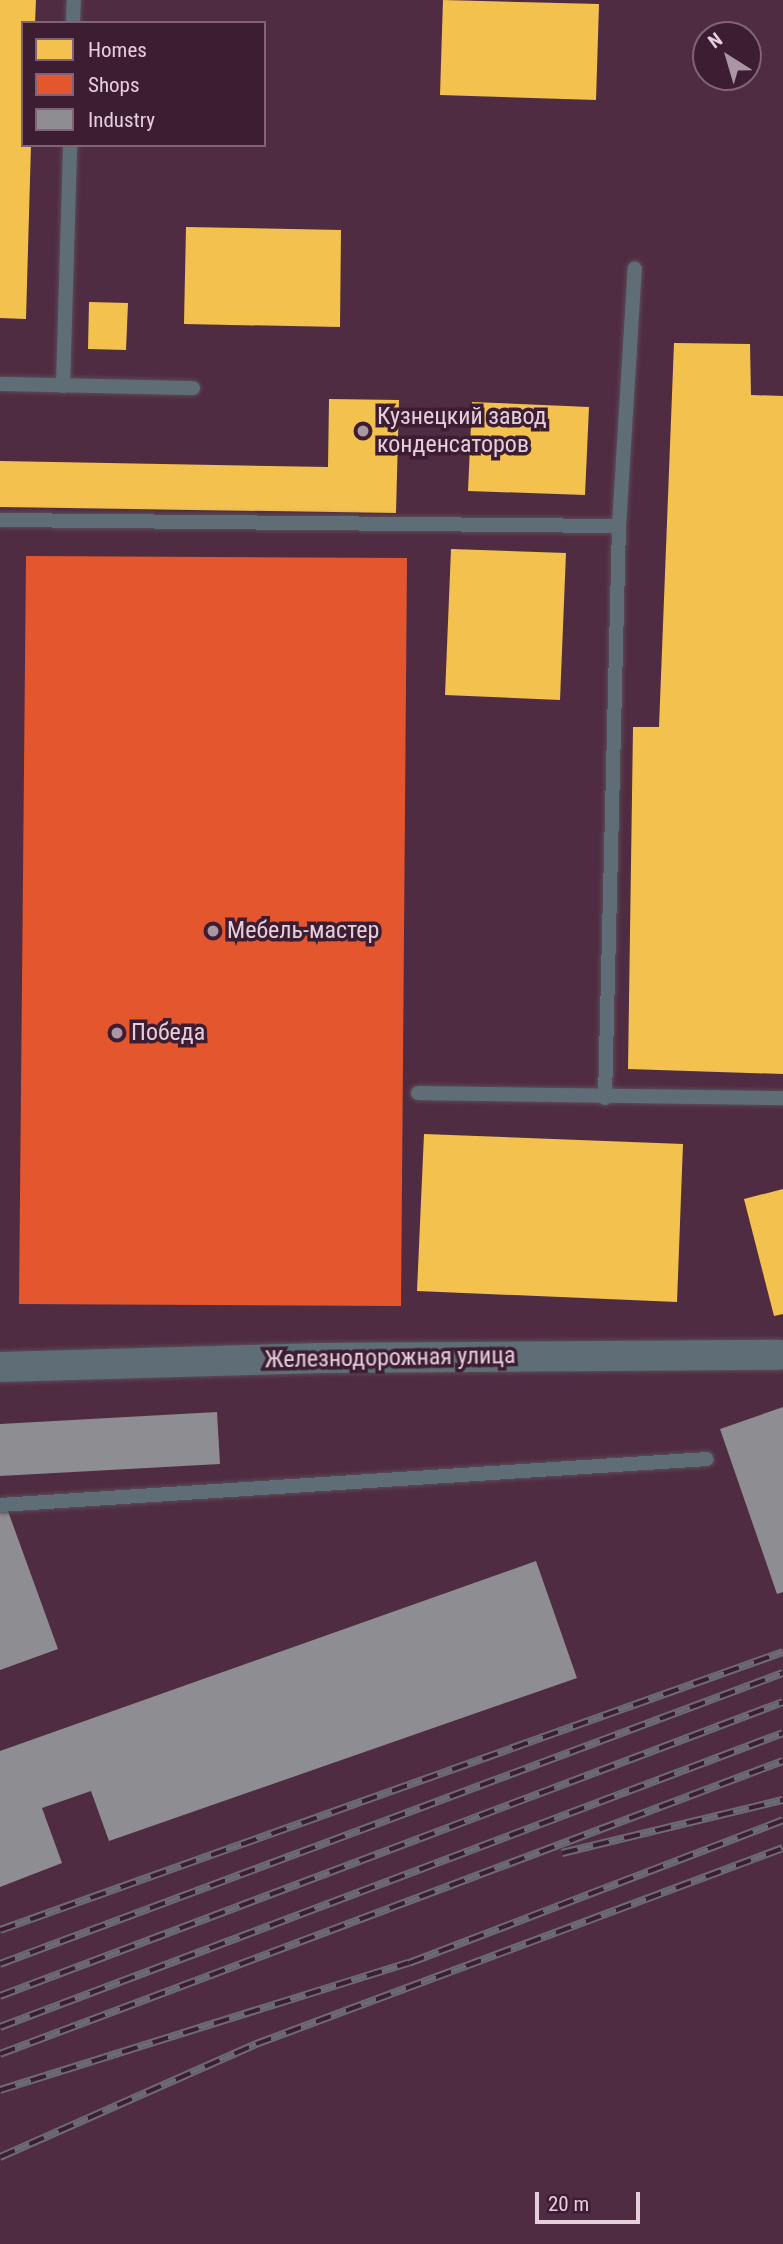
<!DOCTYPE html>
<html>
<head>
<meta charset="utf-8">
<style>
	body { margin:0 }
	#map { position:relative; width:783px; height:2244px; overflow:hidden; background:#402f3a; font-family:"Roboto Condensed",sans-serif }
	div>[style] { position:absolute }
	.built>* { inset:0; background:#502c43 }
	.homes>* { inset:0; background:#f2c14e }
	.shops>* { inset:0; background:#e4572e }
	.industry>* { inset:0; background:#8d8d92 }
	.roads { filter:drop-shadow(0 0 2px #5c4d56) drop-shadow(0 0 2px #5c4d56) }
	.lane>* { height:14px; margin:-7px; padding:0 7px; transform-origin:7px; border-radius:7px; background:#5f6e76 }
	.street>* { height:30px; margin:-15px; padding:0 15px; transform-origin:15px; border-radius:15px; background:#5f6e76 }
	.rail>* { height:8px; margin-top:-4px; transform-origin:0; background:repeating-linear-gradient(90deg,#3d1d31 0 16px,#6c6b73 0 32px); box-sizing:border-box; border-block:2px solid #6c6b73 }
	.dots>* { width:19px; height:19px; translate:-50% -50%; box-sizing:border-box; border:4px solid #3d1d31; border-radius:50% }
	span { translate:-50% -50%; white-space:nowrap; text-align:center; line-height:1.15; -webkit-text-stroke:7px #3d1d31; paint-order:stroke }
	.poi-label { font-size:24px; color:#e5cfdb }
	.left { translate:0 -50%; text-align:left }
	.street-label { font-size:24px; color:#e5cfdb }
	.legend { position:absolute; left:21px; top:21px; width:245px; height:126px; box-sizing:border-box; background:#3d1d31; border:2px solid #806475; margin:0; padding:9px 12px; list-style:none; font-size:21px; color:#e5cfdb }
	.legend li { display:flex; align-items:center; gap:14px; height:35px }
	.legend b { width:35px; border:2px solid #806475 }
	.north { position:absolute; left:692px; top:21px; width:70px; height:70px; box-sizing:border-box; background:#3d1d31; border:2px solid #806475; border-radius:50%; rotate:323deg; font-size:19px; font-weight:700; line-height:28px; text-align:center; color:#e5cfdb }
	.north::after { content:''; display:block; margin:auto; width:24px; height:32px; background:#ab97a3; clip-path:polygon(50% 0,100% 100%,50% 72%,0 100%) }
	.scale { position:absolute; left:535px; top:2192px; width:105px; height:32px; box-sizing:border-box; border:4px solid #e5cfdb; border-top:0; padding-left:9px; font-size:21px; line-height:24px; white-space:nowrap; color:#e5cfdb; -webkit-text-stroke:5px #3d1d31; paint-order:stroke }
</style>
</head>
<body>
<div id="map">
	<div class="built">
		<div style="clip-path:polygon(evenodd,0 0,783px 0,783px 2244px,0 2244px,0 0,23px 23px,264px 23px,264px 145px,23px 145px,23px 23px,0 0,706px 35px,748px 35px,748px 77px,706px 77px,706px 35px)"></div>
	</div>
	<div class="homes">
		<div style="clip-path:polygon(0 0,36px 0,35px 23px,23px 23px,23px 145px,31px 145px,26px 319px,0 318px)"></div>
		<div style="clip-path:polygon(443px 0,599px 4px,596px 100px,440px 95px)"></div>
		<div style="clip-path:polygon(186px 227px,341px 230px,340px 327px,184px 324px)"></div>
		<div style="clip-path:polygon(89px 302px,128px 303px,126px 350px,88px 349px)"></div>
		<div style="clip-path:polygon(674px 343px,750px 344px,751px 395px,783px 396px,783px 1074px,628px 1069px,633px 727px,659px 727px)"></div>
		<div style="clip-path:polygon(329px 399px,399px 400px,396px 513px,0 507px,0 461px,328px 467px)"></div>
		<div style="clip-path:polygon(472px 402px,589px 407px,585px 495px,468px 491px)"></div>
		<div style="clip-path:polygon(451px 549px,566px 553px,560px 700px,445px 695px)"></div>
		<div style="clip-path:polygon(424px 1134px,683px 1144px,677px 1302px,417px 1291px)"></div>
		<div style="clip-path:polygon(783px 1189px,783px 1314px,774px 1316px,744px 1199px)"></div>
	</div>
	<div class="shops">
		<div style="clip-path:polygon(26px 556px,407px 558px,401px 1306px,19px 1304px)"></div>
	</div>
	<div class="industry">
		<div style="clip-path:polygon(783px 1407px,783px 1592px,777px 1594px,720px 1429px)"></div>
		<div style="clip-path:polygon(217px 1412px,220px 1464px,0 1476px,0 1424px)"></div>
		<div style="clip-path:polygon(5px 1503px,58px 1649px,0 1670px,0 1505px)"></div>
		<div style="clip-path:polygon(536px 1561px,577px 1678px,109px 1841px,91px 1791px,42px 1808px,62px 1863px,0 1887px,0 1751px)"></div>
	</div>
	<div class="roads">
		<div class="lane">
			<div style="left:73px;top:23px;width:23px;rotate:-88deg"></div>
			<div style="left:0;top:384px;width:193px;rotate:1.2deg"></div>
			<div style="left:63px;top:386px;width:241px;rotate:-88.3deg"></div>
			<div style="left:0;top:520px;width:619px;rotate:0.56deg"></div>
			<div style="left:418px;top:1093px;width:365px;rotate:0.8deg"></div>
			<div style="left:605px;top:1098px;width:572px;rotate:-88.6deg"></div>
			<div style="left:619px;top:526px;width:258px;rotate:-86.5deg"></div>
			<div style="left:0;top:1505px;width:708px;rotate:-3.72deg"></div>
		</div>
		<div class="street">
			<div style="left:0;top:1367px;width:321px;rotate:-1.6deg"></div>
			<div style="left:321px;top:1358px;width:458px;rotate:-0.4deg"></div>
		</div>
	</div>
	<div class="rail">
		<div style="left:562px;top:1853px;width:227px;rotate:-13.5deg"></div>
		<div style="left:0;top:1930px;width:831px;rotate:-19.55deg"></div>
		<div style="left:0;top:1964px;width:835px;rotate:-20.39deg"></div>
		<div style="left:0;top:1996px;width:836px;rotate:-20.58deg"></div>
		<div style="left:0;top:2027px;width:836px;rotate:-20.58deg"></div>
		<div style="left:0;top:2054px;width:836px;rotate:-20.52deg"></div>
		<div style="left:0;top:2090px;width:428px;rotate:-17.3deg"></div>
		<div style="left:409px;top:1963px;width:400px;rotate:-20.9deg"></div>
		<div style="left:0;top:2157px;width:280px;rotate:-23.8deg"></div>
		<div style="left:256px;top:2044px;width:562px;rotate:-20.4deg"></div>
	</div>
	<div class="dots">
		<div style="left:363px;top:431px;background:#ab97a3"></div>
		<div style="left:213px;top:931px;background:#ab97a3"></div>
		<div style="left:117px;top:1033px;background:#ab97a3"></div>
	</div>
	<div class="poi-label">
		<span class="left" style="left:377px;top:431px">Кузнецкий завод<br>конденсаторов</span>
		<span class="left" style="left:227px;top:931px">Мебель-мастер</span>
		<span class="left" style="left:131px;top:1033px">Победа</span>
	</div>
	<div class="street-label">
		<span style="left:390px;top:1358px;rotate:-1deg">Железнодорожная улица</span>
	</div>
	<ul class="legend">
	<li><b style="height:19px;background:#f2c14e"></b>Homes</li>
	<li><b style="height:19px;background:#e4572e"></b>Shops</li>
	<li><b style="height:19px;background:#8d8d92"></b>Industry</li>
	</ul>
	<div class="north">N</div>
	<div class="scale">20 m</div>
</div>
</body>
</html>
